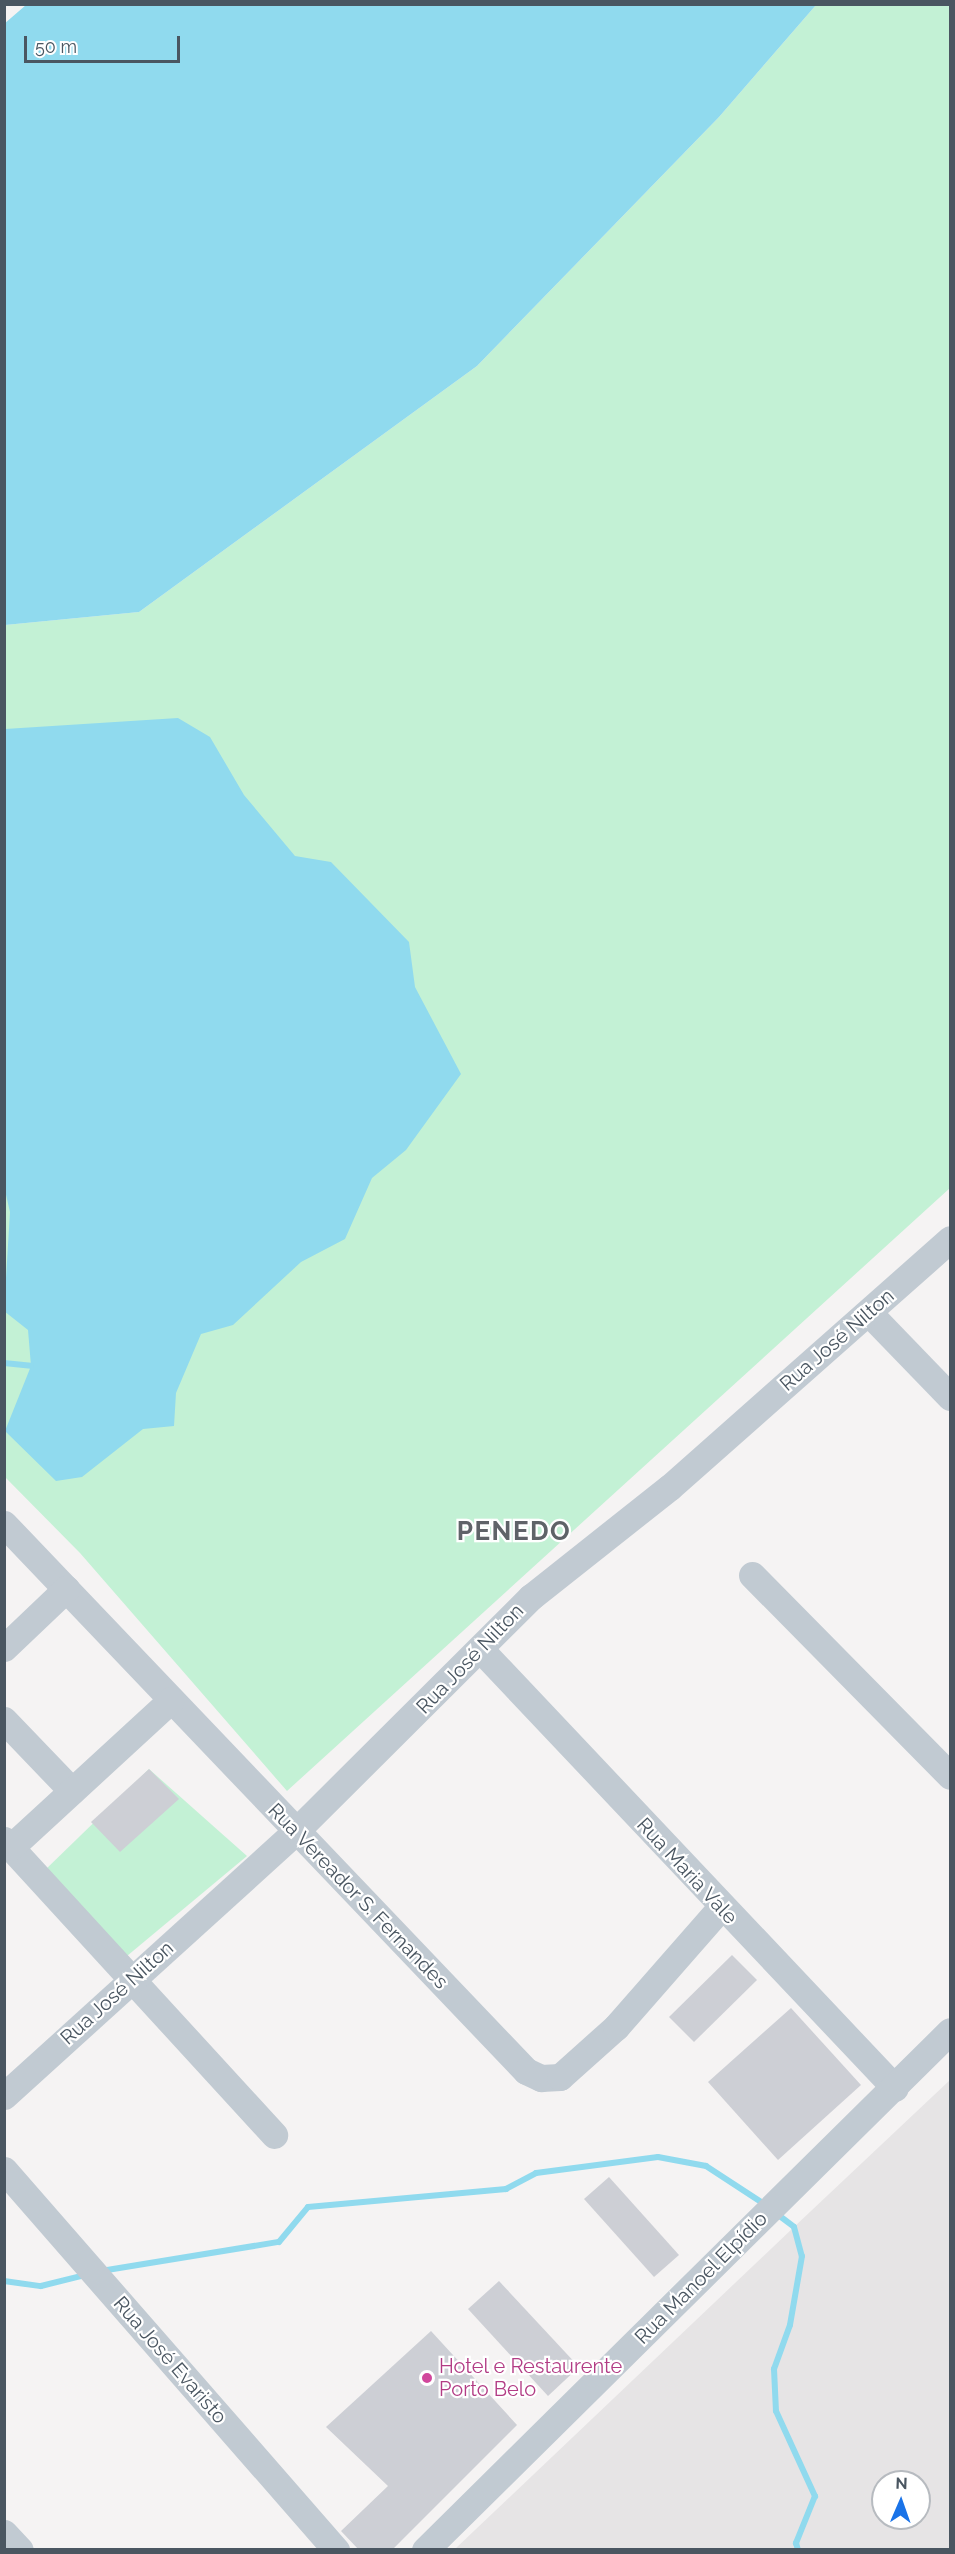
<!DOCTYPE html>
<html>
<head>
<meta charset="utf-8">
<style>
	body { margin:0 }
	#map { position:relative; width:955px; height:2554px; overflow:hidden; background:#f5f3f3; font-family:Raleway,sans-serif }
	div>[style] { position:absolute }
	.education>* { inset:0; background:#e6e4e5 }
	.green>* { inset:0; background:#c3f1d5 }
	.water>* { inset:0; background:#90daee }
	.stream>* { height:6px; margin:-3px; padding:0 3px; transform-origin:3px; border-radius:3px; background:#90daee }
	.building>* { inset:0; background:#cdcfd5 }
	.minor>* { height:27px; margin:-13.5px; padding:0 13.5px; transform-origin:13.5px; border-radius:13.5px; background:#c1cad2 }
	.dots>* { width:16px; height:16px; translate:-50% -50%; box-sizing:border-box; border:3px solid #fff; border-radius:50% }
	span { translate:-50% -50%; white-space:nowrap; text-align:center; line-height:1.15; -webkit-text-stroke:4.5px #fff; paint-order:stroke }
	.street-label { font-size:20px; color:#4a5661 }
	.hotel-label { font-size:20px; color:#b23c85 }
	.left { translate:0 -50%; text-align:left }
	.district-label { font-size:26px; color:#5f6368; font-weight:700; letter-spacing:1.5px }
	.frame { position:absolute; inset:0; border:6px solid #4a5661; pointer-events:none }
	.north { position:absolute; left:871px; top:2470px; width:60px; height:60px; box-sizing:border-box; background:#fff; border:2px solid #b7bbc0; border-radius:50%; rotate:2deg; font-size:16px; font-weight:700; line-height:24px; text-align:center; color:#4a5661 }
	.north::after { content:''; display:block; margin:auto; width:21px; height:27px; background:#1a73e8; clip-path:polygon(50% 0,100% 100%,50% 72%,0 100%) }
	.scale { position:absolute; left:24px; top:36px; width:156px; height:27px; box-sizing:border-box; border:3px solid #4a5661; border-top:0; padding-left:8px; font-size:18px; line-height:21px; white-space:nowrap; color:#4a5661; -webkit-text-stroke:4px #fff; paint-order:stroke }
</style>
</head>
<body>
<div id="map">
	<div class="education">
		<div style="clip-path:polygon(evenodd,950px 2080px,950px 2549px,455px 2549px,794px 2227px,950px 2080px,883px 2482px,919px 2482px,919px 2518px,883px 2518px,883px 2482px)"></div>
	</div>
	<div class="green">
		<div style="clip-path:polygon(816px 5px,950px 5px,950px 1188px,287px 1791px,80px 1553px,5px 1477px,5px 625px,139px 612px,477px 366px,719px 117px)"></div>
		<div style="clip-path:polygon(149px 1769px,247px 1856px,127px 1956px,44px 1871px)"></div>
	</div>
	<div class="water">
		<div style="clip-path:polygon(26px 5px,26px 4px,816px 5px,719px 117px,477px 366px,139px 612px,5px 625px,4px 24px)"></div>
		<div style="clip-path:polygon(178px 718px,210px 737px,244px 795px,295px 856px,331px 862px,409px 942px,415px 987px,461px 1074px,406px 1150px,372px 1178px,345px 1239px,301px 1262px,233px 1325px,201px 1334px,176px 1393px,174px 1426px,143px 1429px,82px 1477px,56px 1481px,5px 1431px,31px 1366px,28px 1330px,4px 1311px,10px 1212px,4px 1186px,5px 729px)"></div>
	</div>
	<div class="stream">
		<div style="left:4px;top:1363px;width:27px;rotate:6deg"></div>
		<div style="left:777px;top:2214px;width:21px;rotate:37deg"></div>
		<div style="left:794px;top:2227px;width:30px;rotate:75deg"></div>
		<div style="left:802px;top:2256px;width:70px;rotate:99.9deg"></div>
		<div style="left:790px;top:2325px;width:47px;rotate:110deg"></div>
		<div style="left:774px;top:2369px;width:42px;rotate:87.3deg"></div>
		<div style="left:776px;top:2411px;width:94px;rotate:65.4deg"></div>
		<div style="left:815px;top:2496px;width:51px;rotate:112deg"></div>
		<div style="left:796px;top:2543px;width:7px;rotate:74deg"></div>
		<div style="left:101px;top:2271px;width:180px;rotate:-9.3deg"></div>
		<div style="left:279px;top:2242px;width:45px;rotate:-50.4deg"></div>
		<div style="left:308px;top:2207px;width:199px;rotate:-5.2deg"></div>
		<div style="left:506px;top:2189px;width:34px;rotate:-28deg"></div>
		<div style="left:536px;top:2173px;width:123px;rotate:-7.5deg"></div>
		<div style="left:658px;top:2157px;width:49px;rotate:10.6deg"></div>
		<div style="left:706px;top:2166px;width:69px;rotate:33.2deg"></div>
		<div style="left:4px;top:2281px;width:37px;rotate:8deg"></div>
		<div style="left:41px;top:2286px;width:45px;rotate:-14deg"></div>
	</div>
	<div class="building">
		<div style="clip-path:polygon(149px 1769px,179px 1799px,120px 1852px,91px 1822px)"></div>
		<div style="clip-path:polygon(732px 1955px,757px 1980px,694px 2042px,669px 2017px)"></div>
		<div style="clip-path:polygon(791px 2008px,861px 2085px,778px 2160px,708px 2082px)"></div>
		<div style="clip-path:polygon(609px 2177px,679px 2255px,654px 2277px,584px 2199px)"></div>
		<div style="clip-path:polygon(499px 2281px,579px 2367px,548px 2396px,468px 2309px)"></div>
		<div style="clip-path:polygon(431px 2331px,517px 2425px,392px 2550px,359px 2550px,341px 2531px,388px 2486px,326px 2427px)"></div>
	</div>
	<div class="minor">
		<div style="left:869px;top:1313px;width:117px;rotate:46deg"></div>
		<div style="left:4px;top:1524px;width:756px;rotate:46.34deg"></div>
		<div style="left:526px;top:2071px;width:17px;rotate:25deg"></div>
		<div style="left:541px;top:2078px;width:19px;rotate:-3deg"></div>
		<div style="left:560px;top:2077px;width:75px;rotate:-41.8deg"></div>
		<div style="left:616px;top:2027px;width:159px;rotate:-48.8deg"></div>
		<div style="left:752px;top:1575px;width:282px;rotate:45.4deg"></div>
		<div style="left:4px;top:1648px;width:86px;rotate:-43.6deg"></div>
		<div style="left:482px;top:1651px;width:601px;rotate:46.62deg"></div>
		<div style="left:4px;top:1720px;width:98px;rotate:46.2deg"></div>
		<div style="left:4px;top:1840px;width:400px;rotate:47.5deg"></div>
		<div style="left:11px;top:1847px;width:217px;rotate:-42.6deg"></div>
		<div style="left:4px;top:2096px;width:394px;rotate:-42.2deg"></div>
		<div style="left:296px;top:1831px;width:332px;rotate:-44.9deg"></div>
		<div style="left:531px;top:1597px;width:177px;rotate:-38.4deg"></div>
		<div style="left:670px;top:1487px;width:374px;rotate:-41.5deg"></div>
		<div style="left:4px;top:2170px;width:505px;rotate:48.86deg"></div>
		<div style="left:4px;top:2533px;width:23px;rotate:47deg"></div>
		<div style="left:425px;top:2550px;width:738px;rotate:-44.67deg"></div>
	</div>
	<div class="dots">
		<div style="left:427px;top:2378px;background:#d1479c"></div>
	</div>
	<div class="street-label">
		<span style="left:837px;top:1340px;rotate:-41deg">Rua José Nilton</span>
		<span style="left:470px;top:1659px;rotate:-46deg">Rua José Nilton</span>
		<span style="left:687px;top:1871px;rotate:47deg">Rua Maria Vale</span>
		<span style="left:358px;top:1896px;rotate:46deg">Rua Vereador S. Fernandes</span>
		<span style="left:117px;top:1993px;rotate:-42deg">Rua José Nilton</span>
		<span style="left:701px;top:2278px;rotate:-45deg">Rua Manoel Elpídio</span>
		<span style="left:170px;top:2360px;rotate:49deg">Rua José Evaristo</span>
	</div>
	<div class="hotel-label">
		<span class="left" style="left:439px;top:2378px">Hotel e Restaurente<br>Porto Belo</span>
	</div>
	<div class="district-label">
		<span style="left:514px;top:1532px">PENEDO</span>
	</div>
	<div class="frame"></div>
	<div class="north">N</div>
	<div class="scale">50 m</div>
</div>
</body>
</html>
